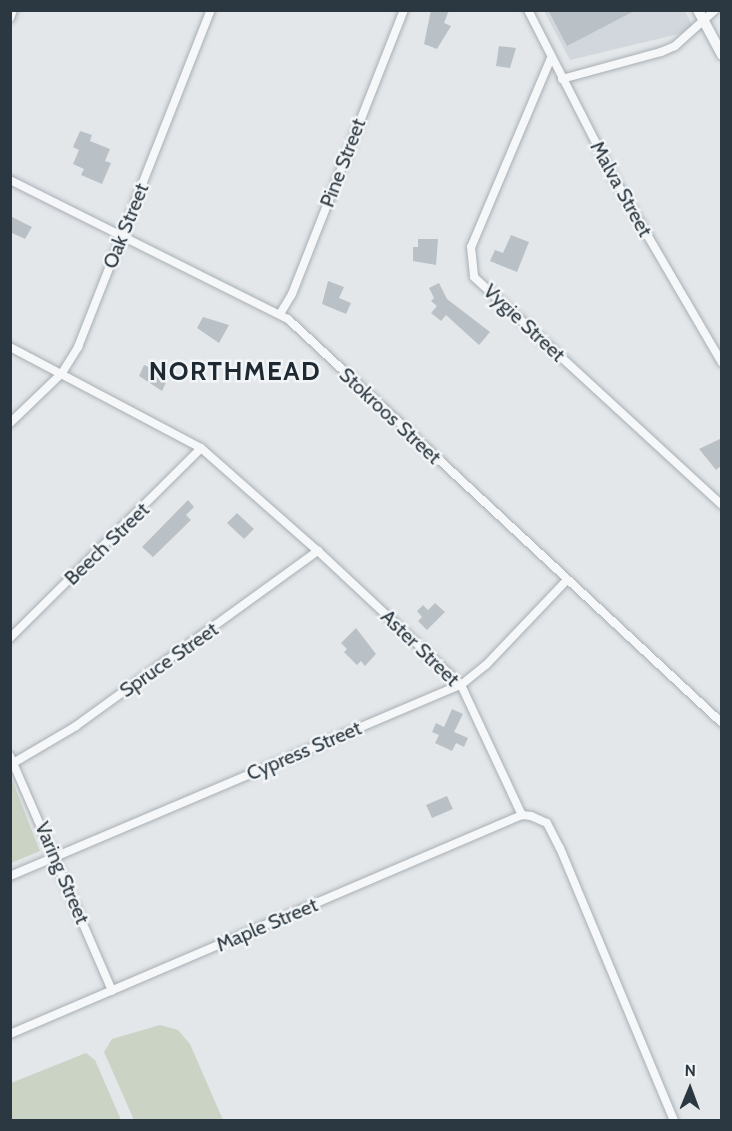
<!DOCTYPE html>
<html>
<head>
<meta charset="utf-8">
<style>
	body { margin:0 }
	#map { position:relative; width:732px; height:1131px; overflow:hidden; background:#e3e7ea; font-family:Cabin,sans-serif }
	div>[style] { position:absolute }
	.built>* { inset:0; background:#d1d7dc }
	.green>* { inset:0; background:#cbd3c5 }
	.building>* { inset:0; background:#bac1c6 }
	.roads { filter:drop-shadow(0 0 2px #a8afb4) drop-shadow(0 0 2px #a8afb4) }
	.minor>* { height:8px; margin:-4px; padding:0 4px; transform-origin:4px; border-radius:4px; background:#f5f7f8 }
	.tertiary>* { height:10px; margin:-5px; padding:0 5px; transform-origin:5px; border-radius:5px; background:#f5f7f8 }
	span { translate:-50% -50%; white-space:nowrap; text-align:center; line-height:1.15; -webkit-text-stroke:5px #f2f5f7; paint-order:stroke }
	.street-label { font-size:20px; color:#2c3841 }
	.district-label { font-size:26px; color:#1e2932; font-weight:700; letter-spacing:1.5px }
	.frame { position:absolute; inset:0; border:12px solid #2c3841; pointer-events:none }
	.north { position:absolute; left:660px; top:1059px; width:60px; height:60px; -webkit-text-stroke:4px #f2f5f7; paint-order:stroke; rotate:1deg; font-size:16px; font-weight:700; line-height:24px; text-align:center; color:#2c3841 }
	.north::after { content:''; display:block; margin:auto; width:21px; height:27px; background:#2c3841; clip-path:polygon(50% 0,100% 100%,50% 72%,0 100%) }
</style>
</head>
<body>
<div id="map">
	<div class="built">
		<div style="clip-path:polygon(544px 11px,685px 11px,695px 30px,570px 60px)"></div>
	</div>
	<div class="green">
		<div style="clip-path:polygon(10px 775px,40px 851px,11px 863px,10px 863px)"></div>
		<div style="clip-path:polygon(160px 1025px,178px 1030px,190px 1044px,223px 1120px,134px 1120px,104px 1052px,112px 1039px)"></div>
		<div style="clip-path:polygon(86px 1053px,95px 1060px,121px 1120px,11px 1120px,11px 1083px)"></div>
	</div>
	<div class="building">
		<div style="clip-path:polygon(431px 10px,449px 10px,444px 23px,451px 26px,437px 49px,424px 44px)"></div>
		<div style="clip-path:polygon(548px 10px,636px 10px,567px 46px)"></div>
		<div style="clip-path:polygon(499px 46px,516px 48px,510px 68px,496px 66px)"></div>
		<div style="clip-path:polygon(80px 131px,92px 135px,90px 141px,110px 149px,105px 161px,111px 163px,102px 184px,81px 175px,84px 169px,73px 164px,79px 150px,73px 147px)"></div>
		<div style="clip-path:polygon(10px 216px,32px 227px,25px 239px,10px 232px)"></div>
		<div style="clip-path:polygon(511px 235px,529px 242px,517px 272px,490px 261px,495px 250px,503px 253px)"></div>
		<div style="clip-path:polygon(418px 239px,438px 239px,436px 265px,413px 261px,413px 247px,418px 247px)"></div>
		<div style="clip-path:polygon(328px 281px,344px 287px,339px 298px,351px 303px,346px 314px,322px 304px)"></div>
		<div style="clip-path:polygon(439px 283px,447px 299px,490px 332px,479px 345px,446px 315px,441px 321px,431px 313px,437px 306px,431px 301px,434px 298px,429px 288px)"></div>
		<div style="clip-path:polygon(203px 317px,229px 325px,219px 343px,197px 328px)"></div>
		<div style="clip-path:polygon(164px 363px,173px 367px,162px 391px,139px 376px,144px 365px,160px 372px)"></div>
		<div style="clip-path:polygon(722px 438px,722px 465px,716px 470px,699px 449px)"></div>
		<div style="clip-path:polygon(188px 500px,194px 507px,186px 515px,191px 520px,153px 557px,142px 547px)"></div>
		<div style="clip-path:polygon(237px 513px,254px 529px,244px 539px,227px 523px)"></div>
		<div style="clip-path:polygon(435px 603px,445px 612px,427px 630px,418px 621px,422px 617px,417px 611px,423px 605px,428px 610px)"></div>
		<div style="clip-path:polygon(356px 628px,376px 654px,365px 666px,361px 661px,357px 665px,344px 652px,347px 649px,341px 643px)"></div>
		<div style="clip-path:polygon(452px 709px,463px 714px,454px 732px,468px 738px,464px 747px,456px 743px,452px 751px,435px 743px,439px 735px,432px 732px,436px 723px,444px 727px)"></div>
		<div style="clip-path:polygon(447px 796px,453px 809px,432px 818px,426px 805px)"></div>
	</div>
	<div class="roads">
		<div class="minor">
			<div style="left:528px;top:10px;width:189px;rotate:62.9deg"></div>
			<div style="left:614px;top:178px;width:214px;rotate:59.7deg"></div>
			<div style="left:10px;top:18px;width:9px;rotate:-69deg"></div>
			<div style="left:551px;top:58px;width:205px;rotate:112.9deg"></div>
			<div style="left:471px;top:247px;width:30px;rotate:84deg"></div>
			<div style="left:474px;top:277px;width:337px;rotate:42.6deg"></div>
			<div style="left:562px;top:79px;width:103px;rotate:-15.3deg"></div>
			<div style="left:661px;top:52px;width:15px;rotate:-23deg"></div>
			<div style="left:675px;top:46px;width:54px;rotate:-42deg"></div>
			<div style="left:10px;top:180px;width:311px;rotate:26.6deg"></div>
			<div style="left:288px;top:319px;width:593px;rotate:42.95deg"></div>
			<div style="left:280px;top:314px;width:23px;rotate:-59deg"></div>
			<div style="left:292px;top:294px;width:305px;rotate:-68.5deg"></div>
			<div style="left:10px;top:347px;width:216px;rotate:27.9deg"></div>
			<div style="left:201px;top:448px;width:156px;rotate:41.4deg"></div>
			<div style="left:318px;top:551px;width:196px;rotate:43.1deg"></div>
			<div style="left:461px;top:685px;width:144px;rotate:64.9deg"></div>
			<div style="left:10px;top:423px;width:72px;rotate:-43.9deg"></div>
			<div style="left:62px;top:373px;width:31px;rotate:-58deg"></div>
			<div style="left:78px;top:347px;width:362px;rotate:-68.5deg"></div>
			<div style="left:10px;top:638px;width:269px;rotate:-44.8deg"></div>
			<div style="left:10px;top:756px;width:256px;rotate:66.5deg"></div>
			<div style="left:15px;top:762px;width:71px;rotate:-30.5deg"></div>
			<div style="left:76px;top:726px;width:299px;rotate:-35.9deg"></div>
			<div style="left:10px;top:876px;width:490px;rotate:-23deg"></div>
			<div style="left:461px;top:685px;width:32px;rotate:-39deg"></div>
			<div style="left:486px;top:665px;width:117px;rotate:-46.4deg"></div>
			<div style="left:10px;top:1034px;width:557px;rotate:-23.16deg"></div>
			<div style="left:522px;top:815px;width:9px;rotate:6deg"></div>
			<div style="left:531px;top:816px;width:17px;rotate:24deg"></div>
			<div style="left:547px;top:823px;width:28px;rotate:63deg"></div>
			<div style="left:560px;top:848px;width:295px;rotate:67.3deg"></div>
		</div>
		<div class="tertiary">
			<div style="left:698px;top:10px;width:51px;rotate:61.9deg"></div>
		</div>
	</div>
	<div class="street-label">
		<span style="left:343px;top:163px;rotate:-69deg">Pine Street</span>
		<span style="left:621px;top:189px;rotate:61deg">Malva Street</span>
		<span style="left:126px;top:226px;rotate:-68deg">Oak Street</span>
		<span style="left:524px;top:323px;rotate:43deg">Vygie Street</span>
		<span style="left:390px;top:416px;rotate:43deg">Stokroos Street</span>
		<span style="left:107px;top:544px;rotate:-44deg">Beech Street</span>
		<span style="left:420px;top:648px;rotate:44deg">Aster Street</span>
		<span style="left:169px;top:660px;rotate:-35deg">Spruce Street</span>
		<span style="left:304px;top:751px;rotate:-23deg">Cypress Street</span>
		<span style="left:62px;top:873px;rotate:67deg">Varing Street</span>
		<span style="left:267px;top:925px;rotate:-23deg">Maple Street</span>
	</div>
	<div class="district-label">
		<span style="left:235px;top:372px">NORTHMEAD</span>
	</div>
	<div class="frame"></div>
	<div class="north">N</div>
</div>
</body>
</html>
